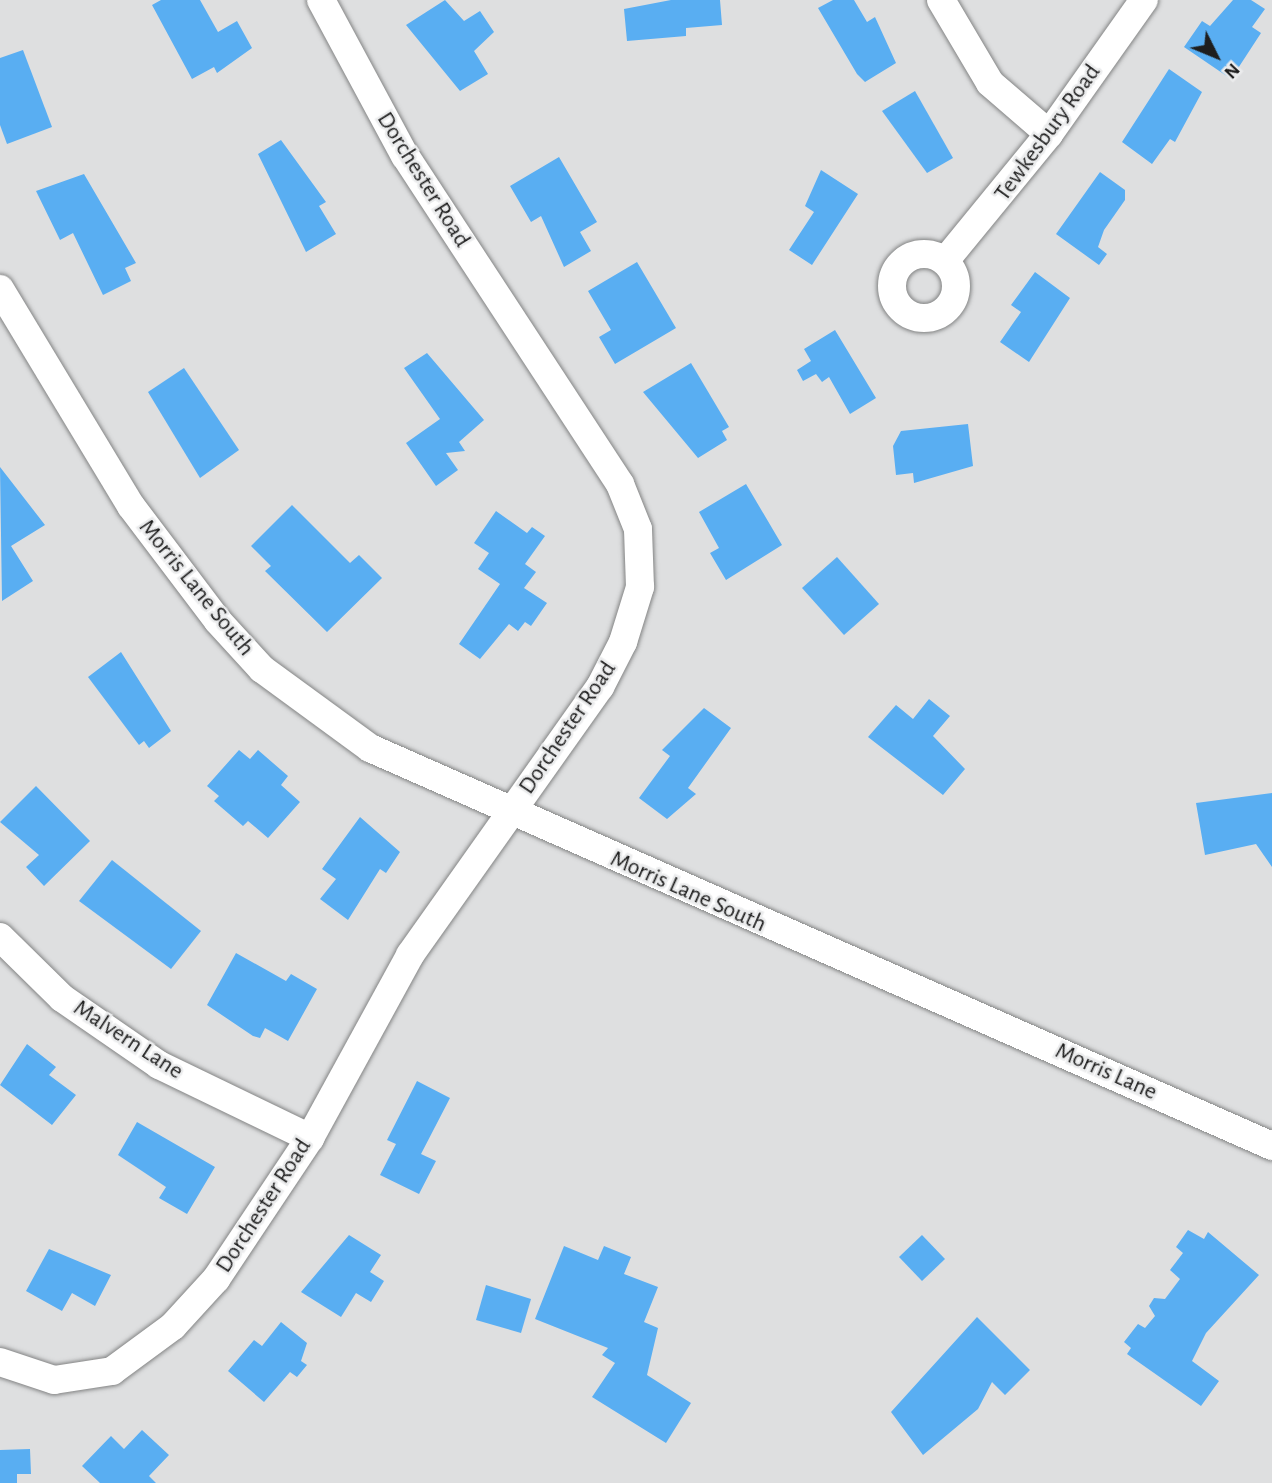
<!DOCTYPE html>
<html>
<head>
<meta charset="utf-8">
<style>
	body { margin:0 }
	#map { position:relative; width:1272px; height:1483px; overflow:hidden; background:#dedfe0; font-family:"Alegreya Sans",sans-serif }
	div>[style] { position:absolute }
	.building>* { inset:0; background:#59aef2 }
	.roads { filter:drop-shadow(0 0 2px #838484) drop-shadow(0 0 2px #838484) }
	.minor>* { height:28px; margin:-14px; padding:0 14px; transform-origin:14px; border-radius:14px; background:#fff }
	.minor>.ring { margin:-14px; padding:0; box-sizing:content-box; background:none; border:28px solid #fff; border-radius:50% }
	span { translate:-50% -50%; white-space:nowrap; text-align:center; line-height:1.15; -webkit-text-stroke:5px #ebeced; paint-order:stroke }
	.street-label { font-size:24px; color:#1e1e1e }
	.north { position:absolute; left:1181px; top:21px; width:70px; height:70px; -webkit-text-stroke:5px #ebeced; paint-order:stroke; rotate:133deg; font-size:19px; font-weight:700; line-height:28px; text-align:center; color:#1e1e1e }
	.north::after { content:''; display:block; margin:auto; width:24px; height:32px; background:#1e1e1e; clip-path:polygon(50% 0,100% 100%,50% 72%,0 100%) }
</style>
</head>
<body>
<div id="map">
	<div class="building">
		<div style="clip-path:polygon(161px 0,200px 0,218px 32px,237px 21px,252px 48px,217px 73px,214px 67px,192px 79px,152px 5px)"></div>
		<div style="clip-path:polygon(445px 0,464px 21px,480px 11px,494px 32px,474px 51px,488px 74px,460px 91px,406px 25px)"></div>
		<div style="clip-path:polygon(671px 0,720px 0,722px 25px,686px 28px,686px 36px,627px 41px,624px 9px)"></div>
		<div style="clip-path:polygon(833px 0,854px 0,867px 22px,875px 17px,896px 63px,865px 82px,857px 74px,818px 8px)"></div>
		<div style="clip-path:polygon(1233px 0,1251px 0,1265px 9px,1252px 27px,1261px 33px,1231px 79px,1184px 47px,1202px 21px,1210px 26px)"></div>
		<div style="clip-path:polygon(23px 50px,52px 127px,7px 144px,0 125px,0 58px)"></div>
		<div style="clip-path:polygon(1169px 69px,1202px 92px,1175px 142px,1170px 139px,1152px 164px,1122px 142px)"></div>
		<div style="clip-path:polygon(915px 91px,953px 158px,927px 173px,882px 111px)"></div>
		<div style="clip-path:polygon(281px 140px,326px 202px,319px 206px,336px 234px,306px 252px,258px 154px)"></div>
		<div style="clip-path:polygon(559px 157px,597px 222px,580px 232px,591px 251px,564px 267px,541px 216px,531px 222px,510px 186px)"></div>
		<div style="clip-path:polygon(821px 170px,858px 194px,812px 265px,789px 250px,814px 212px,805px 206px)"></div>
		<div style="clip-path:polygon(1100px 172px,1125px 190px,1125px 200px,1104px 230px,1098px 247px,1107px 254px,1099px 265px,1056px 234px)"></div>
		<div style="clip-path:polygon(84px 174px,136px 263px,125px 268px,131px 281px,103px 295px,73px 233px,60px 240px,36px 191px)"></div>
		<div style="clip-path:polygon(637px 262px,676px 328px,615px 364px,599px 337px,611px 330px,588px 291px)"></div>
		<div style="clip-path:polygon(1035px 272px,1070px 298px,1029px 362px,1000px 342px,1021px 312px,1011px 305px)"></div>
		<div style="clip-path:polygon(835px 330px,876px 398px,850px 414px,829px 377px,822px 382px,816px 374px,803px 381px,797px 370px,811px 361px,804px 349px)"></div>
		<div style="clip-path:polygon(427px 353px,484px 420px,459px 442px,465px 451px,446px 453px,458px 470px,436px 486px,406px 443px,440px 419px,404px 368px)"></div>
		<div style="clip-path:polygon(691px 363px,729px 427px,722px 431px,727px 440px,698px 458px,643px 392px)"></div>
		<div style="clip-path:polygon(184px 368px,239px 450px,200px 478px,148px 392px)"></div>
		<div style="clip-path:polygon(968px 424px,973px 466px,914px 483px,913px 473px,896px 475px,893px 446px,901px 431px)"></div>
		<div style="clip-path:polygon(0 467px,45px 525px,11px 546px,33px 581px,2px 601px)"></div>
		<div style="clip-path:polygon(746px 484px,782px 545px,726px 580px,710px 553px,719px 548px,699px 512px)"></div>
		<div style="clip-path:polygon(292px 505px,350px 563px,359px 555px,382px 578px,327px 632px,265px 571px,271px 566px,251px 546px)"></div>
		<div style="clip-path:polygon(496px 511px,527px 533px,532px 527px,545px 536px,525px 564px,536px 572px,524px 588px,547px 603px,531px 626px,525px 622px,518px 631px,509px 624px,480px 659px,459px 644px,500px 584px,478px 569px,489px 553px,474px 543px)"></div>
		<div style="clip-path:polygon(837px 557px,879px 604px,844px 635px,802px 588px)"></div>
		<div style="clip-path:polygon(121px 652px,171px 731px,149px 748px,144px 741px,139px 745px,88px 677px)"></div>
		<div style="clip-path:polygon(929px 699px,950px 716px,933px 736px,965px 769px,943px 795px,868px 737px,896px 705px,913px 719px)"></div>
		<div style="clip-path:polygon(704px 708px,731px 728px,688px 788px,696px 794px,667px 819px,639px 798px,670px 756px,662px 750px)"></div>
		<div style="clip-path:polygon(239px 750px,250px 759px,258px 750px,288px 776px,281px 785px,300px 802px,268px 838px,248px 821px,243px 826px,214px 801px,219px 796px,207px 786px)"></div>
		<div style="clip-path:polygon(36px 786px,90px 841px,44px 886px,26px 867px,39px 855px,0 822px)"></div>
		<div style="clip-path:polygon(1272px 793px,1272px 867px,1256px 844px,1205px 855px,1196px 803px)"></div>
		<div style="clip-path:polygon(360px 817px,400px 852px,386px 873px,380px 869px,348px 920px,320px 899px,336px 879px,322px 869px)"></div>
		<div style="clip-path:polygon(112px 860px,201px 931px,171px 969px,79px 901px)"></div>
		<div style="clip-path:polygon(236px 953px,286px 981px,291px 974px,317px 989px,288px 1041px,265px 1028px,260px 1038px,253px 1036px,207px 1005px)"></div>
		<div style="clip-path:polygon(27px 1044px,56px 1067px,49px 1075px,76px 1095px,52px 1125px,0 1085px)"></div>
		<div style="clip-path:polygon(417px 1081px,450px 1098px,421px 1154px,436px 1161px,419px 1194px,380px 1175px,396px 1144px,387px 1140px)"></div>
		<div style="clip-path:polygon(137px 1122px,215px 1167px,187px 1214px,159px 1198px,166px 1187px,118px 1155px)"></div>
		<div style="clip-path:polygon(1188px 1230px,1204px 1239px,1208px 1232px,1259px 1275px,1206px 1333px,1192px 1361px,1219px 1381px,1201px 1406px,1127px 1354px,1131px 1348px,1124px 1342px,1138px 1324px,1145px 1328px,1155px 1316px,1149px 1306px,1154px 1298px,1165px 1299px,1180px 1279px,1170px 1270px,1183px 1253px,1176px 1247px)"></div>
		<div style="clip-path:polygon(349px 1235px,381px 1255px,370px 1272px,384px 1281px,371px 1302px,356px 1293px,341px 1317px,301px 1292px)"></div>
		<div style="clip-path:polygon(922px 1235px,945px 1259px,922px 1281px,899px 1257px)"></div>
		<div style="clip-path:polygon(564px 1246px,598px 1260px,604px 1246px,631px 1257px,624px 1274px,658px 1287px,644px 1322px,658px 1328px,647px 1375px,691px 1403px,666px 1443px,592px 1397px,615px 1363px,602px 1355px,608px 1348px,535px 1319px)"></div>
		<div style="clip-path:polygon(49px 1249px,111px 1275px,95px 1306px,72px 1293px,62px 1311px,26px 1291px)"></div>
		<div style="clip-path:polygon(486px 1285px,531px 1299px,521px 1333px,476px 1320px)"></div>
		<div style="clip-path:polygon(977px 1317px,1030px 1370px,1005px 1395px,992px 1382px,978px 1409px,923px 1455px,891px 1412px)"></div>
		<div style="clip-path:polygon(281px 1322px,307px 1343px,301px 1361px,307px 1365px,297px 1377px,290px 1372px,264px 1402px,228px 1371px,254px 1340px,262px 1346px)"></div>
		<div style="clip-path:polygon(142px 1430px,169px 1455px,149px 1476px,156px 1483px,100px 1483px,82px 1466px,111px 1436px,124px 1449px)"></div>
		<div style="clip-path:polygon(30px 1449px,31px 1474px,17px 1474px,17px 1483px,0 1483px,0 1450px)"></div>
	</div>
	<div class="roads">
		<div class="minor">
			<div style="left:941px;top:0;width:96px;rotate:59.4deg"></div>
			<div style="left:990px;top:83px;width:78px;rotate:40.8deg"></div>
			<div class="ring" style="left:892px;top:254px;width:36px;height:36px"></div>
			<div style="left:945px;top:261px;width:164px;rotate:-50.7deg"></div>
			<div style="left:1049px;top:134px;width:164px;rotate:-54.7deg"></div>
			<div style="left:0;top:289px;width:253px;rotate:58.9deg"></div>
			<div style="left:131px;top:506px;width:144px;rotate:52.9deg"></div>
			<div style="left:218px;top:621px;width:65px;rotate:47.5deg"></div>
			<div style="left:262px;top:669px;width:134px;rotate:36.2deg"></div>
			<div style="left:370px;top:748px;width:986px;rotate:23.81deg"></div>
			<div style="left:0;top:937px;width:87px;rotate:44.5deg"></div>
			<div style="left:62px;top:998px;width:118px;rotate:34.6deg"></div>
			<div style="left:159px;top:1065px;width:168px;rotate:25.8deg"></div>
			<div style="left:0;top:1362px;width:57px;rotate:18.4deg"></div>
			<div style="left:54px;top:1380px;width:59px;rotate:-8.8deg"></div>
			<div style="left:112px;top:1371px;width:76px;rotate:-36.4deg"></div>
			<div style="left:173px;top:1326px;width:64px;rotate:-47.5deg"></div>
			<div style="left:216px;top:1279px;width:169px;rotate:-56.3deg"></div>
			<div style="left:310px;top:1138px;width:209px;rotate:-61.3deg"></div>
			<div style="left:410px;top:955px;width:329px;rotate:-54.7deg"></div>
			<div style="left:600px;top:687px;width:51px;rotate:-62.9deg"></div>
			<div style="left:623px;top:642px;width:58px;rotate:-72.8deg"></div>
			<div style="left:640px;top:587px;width:58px;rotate:-92deg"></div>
			<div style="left:638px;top:529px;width:48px;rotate:-111.8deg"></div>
			<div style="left:620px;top:484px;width:392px;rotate:-123.2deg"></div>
			<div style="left:405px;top:156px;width:177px;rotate:-118.3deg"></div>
		</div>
	</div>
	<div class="street-label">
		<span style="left:1048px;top:133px;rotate:-54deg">Tewkesbury Road</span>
		<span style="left:423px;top:180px;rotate:58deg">Dorchester Road</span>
		<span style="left:196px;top:588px;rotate:51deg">Morris Lane South</span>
		<span style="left:568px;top:728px;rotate:-56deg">Dorchester Road</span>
		<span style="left:688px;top:892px;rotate:24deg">Morris Lane South</span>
		<span style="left:128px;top:1040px;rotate:33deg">Malvern Lane</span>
		<span style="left:1106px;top:1072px;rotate:24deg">Morris Lane</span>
		<span style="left:264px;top:1206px;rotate:-57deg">Dorchester Road</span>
	</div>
	<div class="north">N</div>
</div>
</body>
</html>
